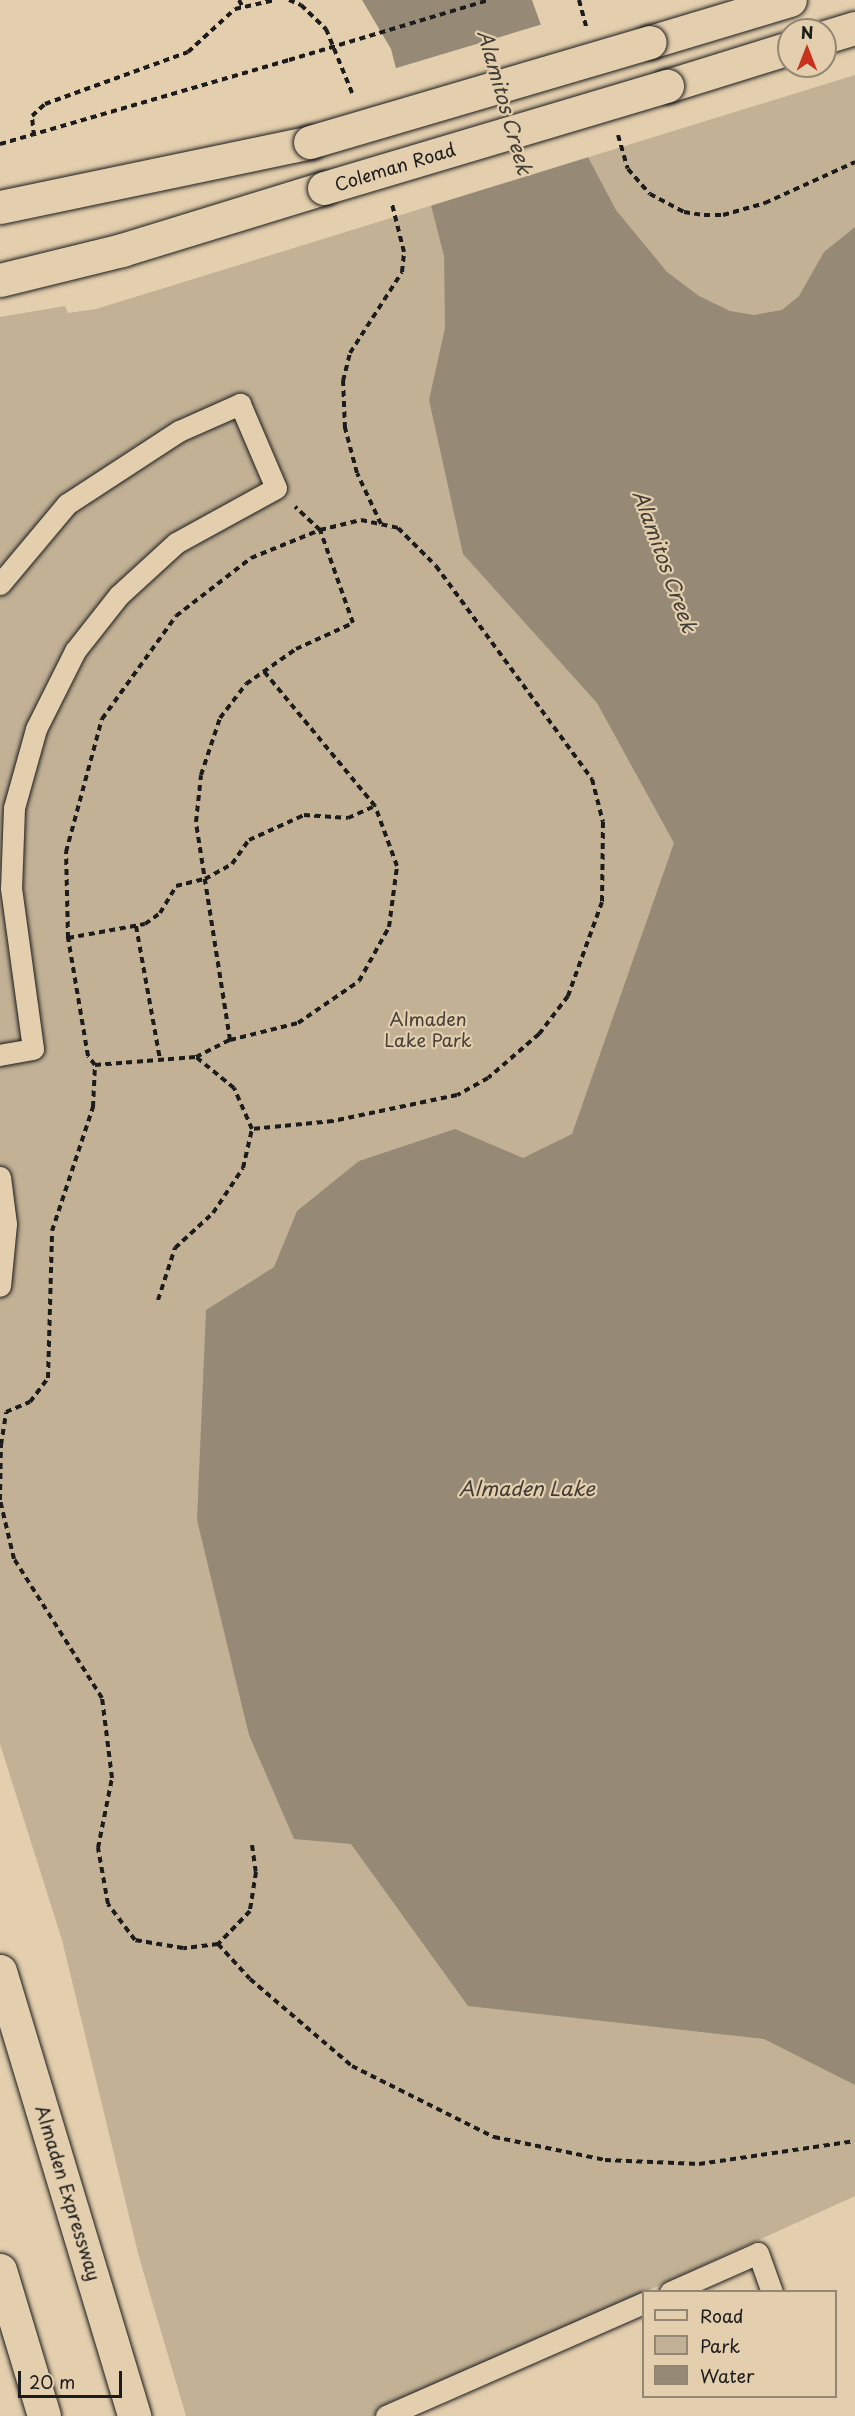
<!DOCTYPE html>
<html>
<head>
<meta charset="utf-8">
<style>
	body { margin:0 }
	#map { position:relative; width:855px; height:2416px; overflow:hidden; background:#e3cead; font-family:"Playpen Sans",sans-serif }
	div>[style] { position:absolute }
	.green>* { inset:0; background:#c2b195 }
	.water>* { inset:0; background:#968a76 }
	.pier>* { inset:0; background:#e3cead }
	.path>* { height:4px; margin-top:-2px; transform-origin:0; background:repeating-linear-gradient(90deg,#1c1c1c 0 6px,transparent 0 10.5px) }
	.roads { filter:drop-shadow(0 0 2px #1c1c1c) drop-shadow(0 0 2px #1c1c1c) }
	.lane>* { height:21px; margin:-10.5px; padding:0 10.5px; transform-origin:10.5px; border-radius:10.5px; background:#e3cead }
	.secondary>* { height:33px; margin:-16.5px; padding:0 16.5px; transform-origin:16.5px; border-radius:16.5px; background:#e3cead }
	.primary>* { height:33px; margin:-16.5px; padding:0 16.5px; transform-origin:16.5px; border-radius:16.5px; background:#e3cead }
	.path-bridge>* { height:4px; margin-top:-2px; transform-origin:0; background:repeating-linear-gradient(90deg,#1c1c1c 0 6px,transparent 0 10.5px) }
	.bridges { filter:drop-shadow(0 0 2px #1c1c1c) drop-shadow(0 0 2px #1c1c1c) }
	.secondary-bridge>* { height:33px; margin:-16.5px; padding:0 16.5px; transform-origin:16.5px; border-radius:16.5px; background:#e3cead }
	span { translate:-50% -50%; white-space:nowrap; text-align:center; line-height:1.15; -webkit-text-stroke:4.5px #e3cead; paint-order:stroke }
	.street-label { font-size:18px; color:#1c1c1c }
	.park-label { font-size:18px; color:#46413a }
	.water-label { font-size:20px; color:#413d37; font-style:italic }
	.legend { position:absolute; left:642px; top:2290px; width:195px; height:108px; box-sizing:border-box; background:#e3cead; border:2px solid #938773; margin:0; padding:8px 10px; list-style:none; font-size:18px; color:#1c1c1c }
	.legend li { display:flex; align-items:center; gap:12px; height:30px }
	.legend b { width:30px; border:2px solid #938773 }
	.north { position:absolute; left:777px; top:18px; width:60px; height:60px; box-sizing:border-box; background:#e3cead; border:2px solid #938773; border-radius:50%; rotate:0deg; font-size:16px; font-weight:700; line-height:24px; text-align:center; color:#1c1c1c }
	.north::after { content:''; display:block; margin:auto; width:21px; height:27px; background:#c8321e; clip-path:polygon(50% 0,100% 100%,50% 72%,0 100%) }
	.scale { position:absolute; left:18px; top:2371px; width:104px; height:27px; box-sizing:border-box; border:3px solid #1c1c1c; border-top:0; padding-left:8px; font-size:18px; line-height:21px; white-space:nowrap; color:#1c1c1c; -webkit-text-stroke:4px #e3cead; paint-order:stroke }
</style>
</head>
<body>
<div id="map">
	<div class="green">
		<div style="clip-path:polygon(855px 75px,855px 2196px,373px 2416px,186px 2416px,139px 2257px,62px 1940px,0 1744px,0 317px,65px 306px,68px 313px,96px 309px)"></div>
	</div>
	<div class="water">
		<div style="clip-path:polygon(362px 0,532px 0,589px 159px,616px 210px,667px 272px,699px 296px,730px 311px,754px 315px,782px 310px,799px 296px,824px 252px,855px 227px,855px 2085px,764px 2039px,468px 2006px,351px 1844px,294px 1839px,249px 1735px,197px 1520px,206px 1310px,274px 1267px,297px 1211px,359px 1161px,455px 1129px,523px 1158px,572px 1134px,674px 843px,597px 703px,463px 554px,429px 400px,445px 328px,444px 256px,391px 49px)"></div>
	</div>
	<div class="pier">
		<div style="clip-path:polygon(543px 24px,592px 156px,430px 206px,393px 69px)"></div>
	</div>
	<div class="path">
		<div style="left:239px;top:0;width:7px;rotate:63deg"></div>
		<div style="left:289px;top:0;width:13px;rotate:23deg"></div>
		<div style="left:301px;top:5px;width:35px;rotate:44deg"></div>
		<div style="left:326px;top:29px;width:71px;rotate:67.8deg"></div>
		<div style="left:579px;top:0;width:28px;rotate:75deg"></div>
		<div style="left:618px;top:135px;width:35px;rotate:74deg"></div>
		<div style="left:628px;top:169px;width:33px;rotate:49deg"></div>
		<div style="left:650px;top:194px;width:38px;rotate:28deg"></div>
		<div style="left:684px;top:212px;width:20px;rotate:9deg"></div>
		<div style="left:704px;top:215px;width:19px"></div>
		<div style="left:723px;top:215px;width:44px;rotate:-15.9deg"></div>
		<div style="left:765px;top:203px;width:99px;rotate:-24.5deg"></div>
		<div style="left:34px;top:136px;width:20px;rotate:-96deg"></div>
		<div style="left:32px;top:116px;width:18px;rotate:-43deg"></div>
		<div style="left:45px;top:104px;width:152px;rotate:-20deg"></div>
		<div style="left:188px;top:52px;width:64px;rotate:-42.5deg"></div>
		<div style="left:235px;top:9px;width:41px;rotate:-12.7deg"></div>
		<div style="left:0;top:144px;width:301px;rotate:-16.2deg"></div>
		<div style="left:381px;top:524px;width:56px;rotate:-115.2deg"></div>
		<div style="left:357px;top:473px;width:47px;rotate:-104.9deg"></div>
		<div style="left:345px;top:428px;width:47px;rotate:-92.4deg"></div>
		<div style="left:343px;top:381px;width:29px;rotate:-76deg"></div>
		<div style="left:350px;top:353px;width:96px;rotate:-57.3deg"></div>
		<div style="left:402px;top:272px;width:20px;rotate:-84deg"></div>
		<div style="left:404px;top:252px;width:49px;rotate:-104deg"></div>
		<div style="left:136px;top:926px;width:136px;rotate:79.8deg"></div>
		<div style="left:68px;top:938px;width:78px;rotate:-10.3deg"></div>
		<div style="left:145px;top:924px;width:19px;rotate:-36deg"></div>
		<div style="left:160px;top:913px;width:31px;rotate:-59deg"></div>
		<div style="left:176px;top:886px;width:30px;rotate:-14deg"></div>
		<div style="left:205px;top:879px;width:31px;rotate:-29deg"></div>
		<div style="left:232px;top:864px;width:29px;rotate:-55deg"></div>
		<div style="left:249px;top:840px;width:60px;rotate:-24.4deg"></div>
		<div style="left:304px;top:815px;width:44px;rotate:3.9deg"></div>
		<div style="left:348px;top:818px;width:30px;rotate:-24deg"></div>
		<div style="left:230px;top:1040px;width:221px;rotate:-98.9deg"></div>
		<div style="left:196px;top:822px;width:47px;rotate:-83.9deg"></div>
		<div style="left:201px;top:775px;width:60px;rotate:-71.6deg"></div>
		<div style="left:220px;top:718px;width:43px;rotate:-52.6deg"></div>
		<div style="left:246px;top:684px;width:61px;rotate:-35deg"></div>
		<div style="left:296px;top:649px;width:63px;rotate:-24.5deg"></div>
		<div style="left:353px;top:623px;width:99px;rotate:-109.5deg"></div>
		<div style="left:320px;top:530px;width:34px;rotate:-137deg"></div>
		<div style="left:95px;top:1065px;width:101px;rotate:-4.5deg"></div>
		<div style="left:196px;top:1057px;width:38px;rotate:-27deg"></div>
		<div style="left:230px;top:1040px;width:70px;rotate:-14deg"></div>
		<div style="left:298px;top:1023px;width:74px;rotate:-34.5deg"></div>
		<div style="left:359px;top:981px;width:62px;rotate:-60.9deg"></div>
		<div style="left:389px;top:927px;width:62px;rotate:-82.5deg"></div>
		<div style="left:397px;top:866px;width:64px;rotate:-110.1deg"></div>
		<div style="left:375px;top:806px;width:176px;rotate:-129.5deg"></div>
		<div style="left:158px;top:1300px;width:55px;rotate:-71.9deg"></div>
		<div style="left:175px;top:1248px;width:52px;rotate:-42.6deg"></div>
		<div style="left:213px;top:1213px;width:54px;rotate:-56.3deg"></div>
		<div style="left:243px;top:1168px;width:40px;rotate:-77deg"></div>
		<div style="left:252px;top:1129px;width:45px;rotate:-113.7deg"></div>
		<div style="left:234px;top:1088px;width:49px;rotate:-140.8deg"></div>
		<div style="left:252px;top:1845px;width:27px;rotate:82deg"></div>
		<div style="left:256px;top:1872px;width:39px;rotate:99deg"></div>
		<div style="left:250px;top:1911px;width:46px;rotate:134.1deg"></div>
		<div style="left:218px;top:1944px;width:35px;rotate:173deg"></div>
		<div style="left:183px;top:1948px;width:49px;rotate:-170.5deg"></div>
		<div style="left:135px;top:1940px;width:45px;rotate:-126.9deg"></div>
		<div style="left:108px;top:1904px;width:57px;rotate:-100.1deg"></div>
		<div style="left:98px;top:1848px;width:71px;rotate:-78.7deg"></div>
		<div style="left:112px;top:1778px;width:81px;rotate:-97.1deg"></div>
		<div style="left:102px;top:1698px;width:165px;rotate:-122.3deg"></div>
		<div style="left:14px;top:1559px;width:61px;rotate:-103.3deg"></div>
		<div style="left:0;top:1500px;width:55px;rotate:-89deg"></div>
		<div style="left:1px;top:1445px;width:33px;rotate:-81deg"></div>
		<div style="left:6px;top:1412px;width:26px;rotate:-23deg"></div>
		<div style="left:30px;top:1402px;width:30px;rotate:-53deg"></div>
		<div style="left:48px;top:1378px;width:147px;rotate:-88.4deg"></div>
		<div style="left:52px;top:1231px;width:131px;rotate:-71.7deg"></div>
		<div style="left:93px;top:1107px;width:42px;rotate:-87.3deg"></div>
		<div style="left:95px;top:1065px;width:11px;rotate:-128deg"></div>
		<div style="left:88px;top:1056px;width:120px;rotate:-99.6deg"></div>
		<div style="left:68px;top:938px;width:86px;rotate:-91.3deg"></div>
		<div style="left:66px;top:852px;width:138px;rotate:-74.9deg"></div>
		<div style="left:102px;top:719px;width:127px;rotate:-54.3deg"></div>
		<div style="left:176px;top:616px;width:95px;rotate:-37.7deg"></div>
		<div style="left:251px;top:558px;width:74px;rotate:-22.1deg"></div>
		<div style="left:320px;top:530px;width:42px;rotate:-13.7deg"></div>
		<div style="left:361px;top:520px;width:38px;rotate:12deg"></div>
		<div style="left:398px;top:528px;width:54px;rotate:45deg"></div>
		<div style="left:436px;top:566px;width:264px;rotate:53.8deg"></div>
		<div style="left:592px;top:779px;width:44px;rotate:75.7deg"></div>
		<div style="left:603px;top:822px;width:80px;rotate:90.7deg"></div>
		<div style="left:602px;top:902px;width:100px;rotate:109.9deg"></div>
		<div style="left:568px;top:996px;width:48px;rotate:127.3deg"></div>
		<div style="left:539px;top:1034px;width:67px;rotate:139.2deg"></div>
		<div style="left:488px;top:1078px;width:35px;rotate:151deg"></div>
		<div style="left:457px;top:1095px;width:127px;rotate:168.2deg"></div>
		<div style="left:333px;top:1121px;width:81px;rotate:174.4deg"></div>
		<div style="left:218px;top:1944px;width:47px;rotate:47.6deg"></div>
		<div style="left:250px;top:1979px;width:134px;rotate:40.5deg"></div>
		<div style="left:352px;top:2066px;width:159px;rotate:26.6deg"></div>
		<div style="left:494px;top:2137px;width:113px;rotate:11.7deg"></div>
		<div style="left:605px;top:2160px;width:94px;rotate:2.4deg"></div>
		<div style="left:699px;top:2164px;width:158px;rotate:-8.4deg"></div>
	</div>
	<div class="roads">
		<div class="lane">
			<div style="left:0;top:584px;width:104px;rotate:-50.1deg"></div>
			<div style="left:67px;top:504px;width:134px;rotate:-33.1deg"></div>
			<div style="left:179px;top:431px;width:67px;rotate:-23.9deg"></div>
			<div style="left:240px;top:404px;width:91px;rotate:66.8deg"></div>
			<div style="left:276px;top:488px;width:114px;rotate:151.2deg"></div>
			<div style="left:176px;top:543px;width:77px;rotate:137.6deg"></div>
			<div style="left:119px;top:595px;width:71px;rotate:128.2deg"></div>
			<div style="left:75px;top:651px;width:87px;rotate:116.6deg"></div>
			<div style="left:36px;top:729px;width:82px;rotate:105.6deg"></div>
			<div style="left:14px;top:808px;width:80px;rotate:92.1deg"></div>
			<div style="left:11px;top:888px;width:162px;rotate:82.2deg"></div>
			<div style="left:33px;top:1049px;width:34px;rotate:170deg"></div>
			<div style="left:0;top:1177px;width:47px;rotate:82.7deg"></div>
			<div style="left:6px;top:1224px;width:62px;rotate:95.5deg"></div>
			<div style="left:670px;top:2292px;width:96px;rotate:-23.9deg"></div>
			<div style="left:758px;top:2253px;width:41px;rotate:70.3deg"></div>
			<div style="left:386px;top:2416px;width:282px;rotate:-23.7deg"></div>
		</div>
		<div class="secondary">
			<div style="left:825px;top:37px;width:31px;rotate:-17deg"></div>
			<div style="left:650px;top:42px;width:146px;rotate:-16.7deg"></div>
			<div style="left:667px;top:86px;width:128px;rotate:-17.3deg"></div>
			<div style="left:0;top:207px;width:317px;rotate:-11.8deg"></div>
			<div style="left:0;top:280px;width:126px;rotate:-13.8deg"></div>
			<div style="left:122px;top:250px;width:211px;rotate:-17.1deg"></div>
		</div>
		<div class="primary">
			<div style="left:0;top:1971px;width:465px;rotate:73.2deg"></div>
			<div style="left:0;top:2270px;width:152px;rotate:73.2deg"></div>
		</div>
	</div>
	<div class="path-bridge">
		<div style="left:289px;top:60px;width:209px;rotate:-16.7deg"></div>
	</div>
	<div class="bridges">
		<div class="secondary-bridge">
			<div style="left:310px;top:142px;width:354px;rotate:-16.4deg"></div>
			<div style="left:324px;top:188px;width:358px;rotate:-16.6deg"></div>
		</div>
	</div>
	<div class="street-label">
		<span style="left:395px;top:167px;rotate:-17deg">Coleman Road</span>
		<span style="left:68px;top:2193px;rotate:73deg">Almaden Expressway</span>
	</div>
	<div class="park-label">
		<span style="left:428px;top:1030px">Almaden<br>Lake Park</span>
	</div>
	<div class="water-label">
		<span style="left:505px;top:102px;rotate:74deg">Alamitos Creek</span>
		<span style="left:665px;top:561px;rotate:70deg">Alamitos Creek</span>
		<span style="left:527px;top:1488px">Almaden Lake</span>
	</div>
	<ul class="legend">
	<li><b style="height:8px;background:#e3cead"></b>Road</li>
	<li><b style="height:16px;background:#c2b195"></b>Park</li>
	<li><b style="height:16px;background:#968a76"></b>Water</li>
	</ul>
	<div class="north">N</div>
	<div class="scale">20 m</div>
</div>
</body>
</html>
